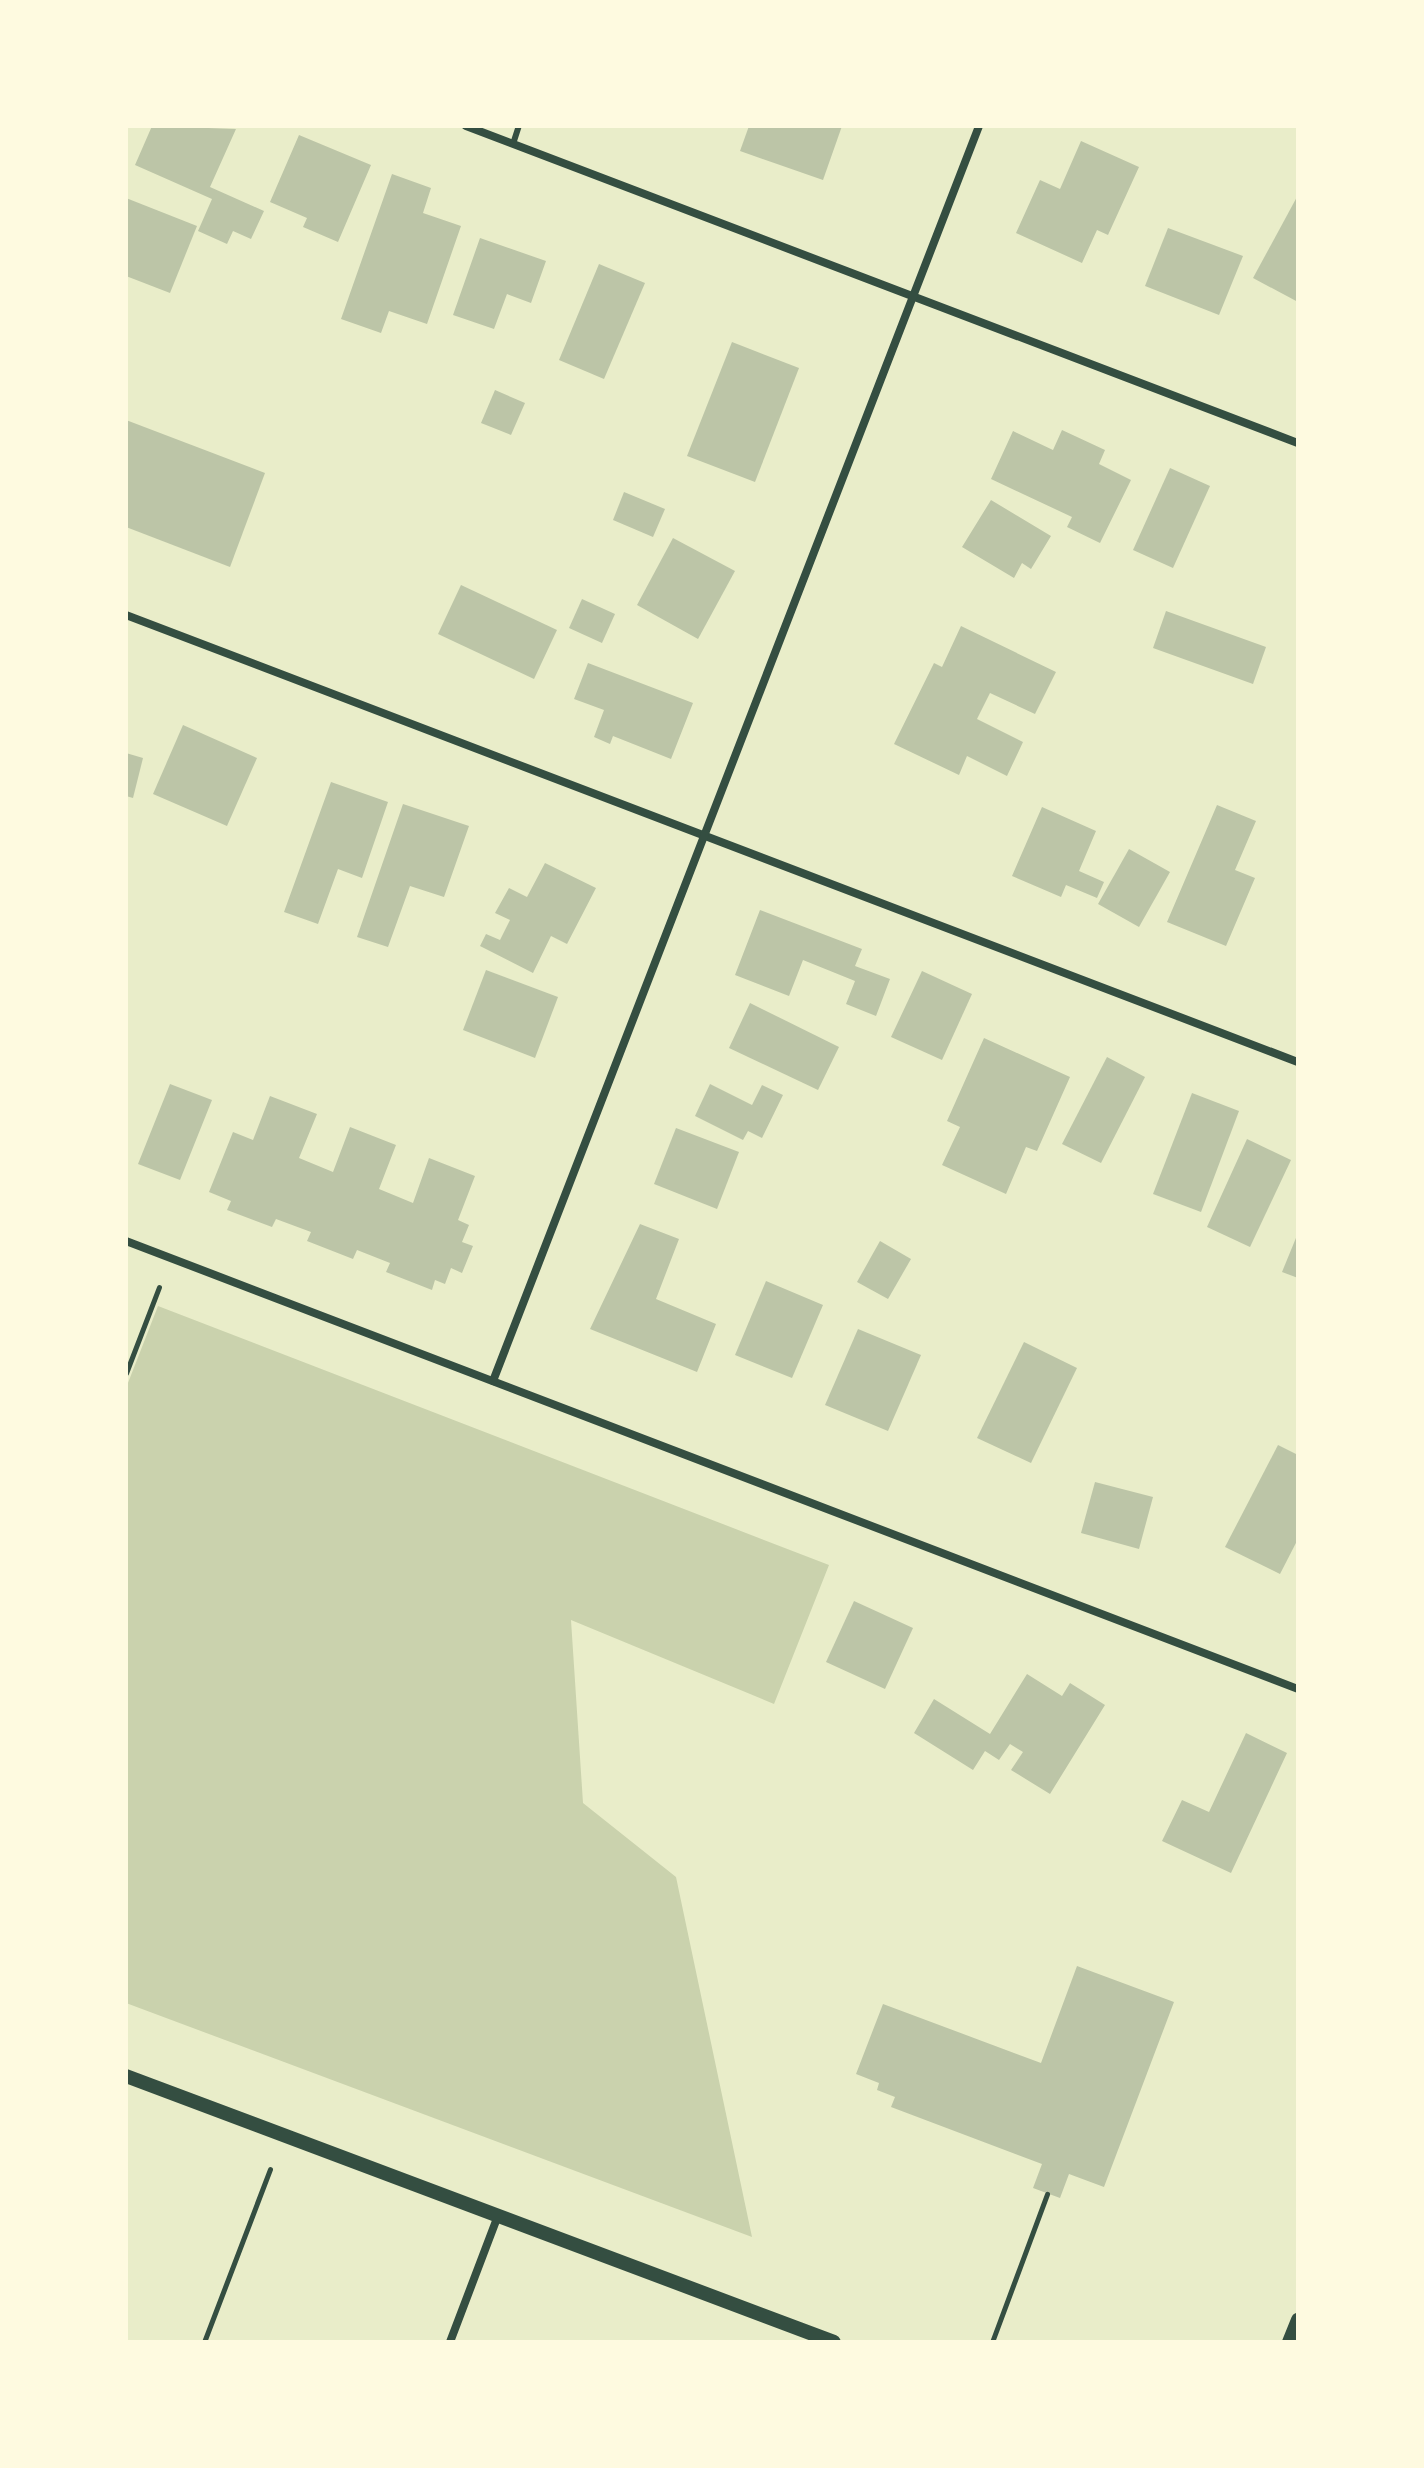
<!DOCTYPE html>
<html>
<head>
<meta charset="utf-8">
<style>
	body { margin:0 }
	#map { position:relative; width:1424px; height:2468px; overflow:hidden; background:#e9edc9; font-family:"Work Sans",sans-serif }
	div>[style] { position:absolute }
	.green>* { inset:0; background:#cad2ad }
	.building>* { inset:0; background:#bcc5a7 }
	.path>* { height:5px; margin:-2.5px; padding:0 2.5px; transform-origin:2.5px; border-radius:2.5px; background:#344e41 }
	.service>* { height:6px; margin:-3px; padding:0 3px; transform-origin:3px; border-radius:3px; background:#344e41 }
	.minor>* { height:8px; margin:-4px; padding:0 4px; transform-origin:4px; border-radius:4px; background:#344e41 }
	.tertiary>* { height:14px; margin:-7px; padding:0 7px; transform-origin:7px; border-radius:7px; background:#344e41 }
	span { translate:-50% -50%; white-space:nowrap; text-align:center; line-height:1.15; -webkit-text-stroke:7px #fefae0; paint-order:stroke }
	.frame { position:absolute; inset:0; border:128px solid #fefae0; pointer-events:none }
</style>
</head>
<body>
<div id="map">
	<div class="green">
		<div style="clip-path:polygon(158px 1306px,829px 1565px,774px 1704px,571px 1620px,583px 1803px,676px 1877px,752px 2237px,126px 2003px,126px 1388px)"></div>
	</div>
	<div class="building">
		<div style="clip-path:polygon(152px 126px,236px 129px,210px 187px,264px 211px,251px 239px,233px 231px,227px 244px,198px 231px,212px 199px,135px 165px)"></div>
		<div style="clip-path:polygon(749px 126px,842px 126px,823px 180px,740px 151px)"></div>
		<div style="clip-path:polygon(299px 135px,371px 165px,338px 242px,303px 227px,307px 218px,270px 202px)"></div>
		<div style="clip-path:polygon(1081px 141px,1139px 167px,1108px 235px,1097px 230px,1082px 263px,1016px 233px,1040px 180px,1060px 189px)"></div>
		<div style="clip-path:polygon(392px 174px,431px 188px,423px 213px,461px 226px,427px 324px,389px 311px,381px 333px,341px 319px)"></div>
		<div style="clip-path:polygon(1298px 195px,1298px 302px,1253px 278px)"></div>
		<div style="clip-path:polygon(126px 198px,197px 226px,170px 293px,126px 276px)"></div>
		<div style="clip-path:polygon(1168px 228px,1243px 256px,1219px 315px,1145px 286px)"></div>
		<div style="clip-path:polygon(480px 238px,546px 261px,531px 303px,507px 294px,494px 329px,453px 315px)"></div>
		<div style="clip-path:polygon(599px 264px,645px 283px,604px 379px,559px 360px)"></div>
		<div style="clip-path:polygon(732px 342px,799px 368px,755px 482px,687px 456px)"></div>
		<div style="clip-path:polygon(495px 390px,525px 403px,511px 435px,481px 423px)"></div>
		<div style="clip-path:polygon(126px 420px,265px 473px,230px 567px,126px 527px)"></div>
		<div style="clip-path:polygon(1062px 430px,1105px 450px,1099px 464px,1131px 480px,1100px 543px,1067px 527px,1072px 517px,991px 479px,1013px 431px,1053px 450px)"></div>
		<div style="clip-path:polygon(1170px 468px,1210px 486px,1173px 568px,1133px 550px)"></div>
		<div style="clip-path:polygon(624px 492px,665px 509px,653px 537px,613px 520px)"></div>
		<div style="clip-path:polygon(991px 500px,1051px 536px,1031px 569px,1022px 563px,1014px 578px,962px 547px)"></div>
		<div style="clip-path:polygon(673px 538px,735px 571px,698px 639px,637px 605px)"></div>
		<div style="clip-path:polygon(461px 585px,557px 630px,534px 679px,438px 634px)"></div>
		<div style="clip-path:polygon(582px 599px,615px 614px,602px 643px,569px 628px)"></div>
		<div style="clip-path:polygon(1166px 611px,1266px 647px,1253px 684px,1153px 648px)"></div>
		<div style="clip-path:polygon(961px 626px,1056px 672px,1035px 714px,990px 693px,977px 719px,1023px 742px,1007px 776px,967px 756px,959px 775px,894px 744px,934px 663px,942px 667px)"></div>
		<div style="clip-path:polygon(588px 663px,693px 703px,671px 759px,613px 736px,610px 744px,594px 737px,604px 710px,574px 699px)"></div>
		<div style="clip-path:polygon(183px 725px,257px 758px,227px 826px,153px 794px)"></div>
		<div style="clip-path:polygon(126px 753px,143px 758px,133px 798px,126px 796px)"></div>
		<div style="clip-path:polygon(331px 782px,388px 802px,362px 878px,338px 869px,318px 924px,284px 912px)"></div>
		<div style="clip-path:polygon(403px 804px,469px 826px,444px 897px,410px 886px,388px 947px,357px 937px)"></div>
		<div style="clip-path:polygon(1217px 805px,1256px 821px,1235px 870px,1255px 878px,1226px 946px,1167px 922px)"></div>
		<div style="clip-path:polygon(1042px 807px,1096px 831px,1079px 871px,1104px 882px,1097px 898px,1066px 885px,1061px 897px,1012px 876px)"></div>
		<div style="clip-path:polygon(1129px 849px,1170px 872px,1139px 927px,1098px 904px)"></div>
		<div style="clip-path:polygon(545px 863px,596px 888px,567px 944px,551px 936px,533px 973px,480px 946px,486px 934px,500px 940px,510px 920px,495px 913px,509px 888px,527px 897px)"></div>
		<div style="clip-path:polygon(760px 910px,862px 949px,855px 966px,890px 979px,876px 1016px,846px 1004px,855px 981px,803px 960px,789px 996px,735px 975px)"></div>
		<div style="clip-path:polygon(486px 970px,558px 997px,535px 1058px,463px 1030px)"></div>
		<div style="clip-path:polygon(922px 971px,972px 994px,942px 1060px,891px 1037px)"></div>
		<div style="clip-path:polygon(750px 1003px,839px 1047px,818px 1090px,729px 1048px)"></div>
		<div style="clip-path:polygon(984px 1038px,1070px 1077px,1037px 1151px,1026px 1147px,1006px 1194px,942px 1165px,960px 1127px,947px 1121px)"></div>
		<div style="clip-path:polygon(1107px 1057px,1145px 1077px,1101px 1163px,1062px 1144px)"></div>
		<div style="clip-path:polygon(170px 1084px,212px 1100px,180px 1180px,138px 1164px)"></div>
		<div style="clip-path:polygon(710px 1084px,752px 1105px,762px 1085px,783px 1095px,762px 1138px,748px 1131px,743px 1140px,695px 1116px)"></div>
		<div style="clip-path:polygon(1192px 1093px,1239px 1111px,1201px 1212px,1153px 1194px)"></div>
		<div style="clip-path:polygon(270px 1096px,317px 1114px,299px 1158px,333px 1172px,350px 1127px,396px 1145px,379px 1189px,413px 1203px,429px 1158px,475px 1176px,458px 1220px,469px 1225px,462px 1242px,473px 1246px,462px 1273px,451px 1268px,445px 1284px,435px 1280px,432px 1290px,386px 1272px,390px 1263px,357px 1250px,353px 1259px,307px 1241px,311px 1232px,276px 1219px,272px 1227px,227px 1210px,231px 1201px,209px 1192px,233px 1132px,253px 1140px)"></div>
		<div style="clip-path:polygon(676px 1128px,739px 1152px,717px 1209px,654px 1184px)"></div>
		<div style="clip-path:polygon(1247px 1139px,1291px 1160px,1250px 1247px,1207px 1227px)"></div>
		<div style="clip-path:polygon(640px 1224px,679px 1239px,656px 1299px,716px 1324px,697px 1372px,590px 1329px)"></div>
		<div style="clip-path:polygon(1298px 1233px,1298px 1278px,1282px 1272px)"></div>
		<div style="clip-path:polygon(880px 1241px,911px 1259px,888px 1299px,857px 1282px)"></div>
		<div style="clip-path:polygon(766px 1281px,823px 1305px,792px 1378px,735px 1355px)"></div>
		<div style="clip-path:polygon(858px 1329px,921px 1355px,888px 1431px,825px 1405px)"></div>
		<div style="clip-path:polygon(1024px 1342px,1077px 1368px,1031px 1463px,977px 1438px)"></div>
		<div style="clip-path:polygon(1278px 1445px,1298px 1455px,1298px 1539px,1280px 1574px,1225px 1547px)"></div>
		<div style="clip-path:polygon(1095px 1482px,1153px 1497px,1139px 1549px,1081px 1533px)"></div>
		<div style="clip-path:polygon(854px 1601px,913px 1628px,885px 1689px,826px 1662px)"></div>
		<div style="clip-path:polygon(1027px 1674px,1062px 1696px,1070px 1683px,1105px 1705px,1050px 1794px,1011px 1770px,1023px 1752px,1010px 1744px,999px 1760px,985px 1751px,973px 1770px,914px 1733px,934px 1699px,990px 1734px)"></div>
		<div style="clip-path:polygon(1246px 1733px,1287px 1753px,1231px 1873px,1162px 1841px,1182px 1800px,1209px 1812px)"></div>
		<div style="clip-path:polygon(1077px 1966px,1174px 2002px,1104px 2187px,1069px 2174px,1060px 2198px,1033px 2188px,1042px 2164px,891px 2107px,895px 2097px,877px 2090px,879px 2083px,856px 2074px,883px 2004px,1041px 2063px)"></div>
	</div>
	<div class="path">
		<div style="left:126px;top:1373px;width:92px;rotate:-69deg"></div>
		<div style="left:204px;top:2342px;width:185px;rotate:-69.1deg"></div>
		<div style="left:992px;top:2342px;width:158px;rotate:-69.6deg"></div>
	</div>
	<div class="service">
		<div style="left:513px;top:144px;width:19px;rotate:-72deg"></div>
	</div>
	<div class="minor">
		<div style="left:466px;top:126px;width:890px;rotate:20.86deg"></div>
		<div style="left:126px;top:615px;width:1254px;rotate:20.88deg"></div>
		<div style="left:126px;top:1241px;width:1255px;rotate:20.92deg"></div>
		<div style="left:493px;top:1381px;width:1346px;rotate:-68.83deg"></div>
		<div style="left:450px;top:2342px;width:133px;rotate:-69.2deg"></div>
	</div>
	<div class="tertiary">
		<div style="left:126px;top:2076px;width:756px;rotate:20.59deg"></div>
		<div style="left:1289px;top:2342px;width:24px;rotate:-68deg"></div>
	</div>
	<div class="frame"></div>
</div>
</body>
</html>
